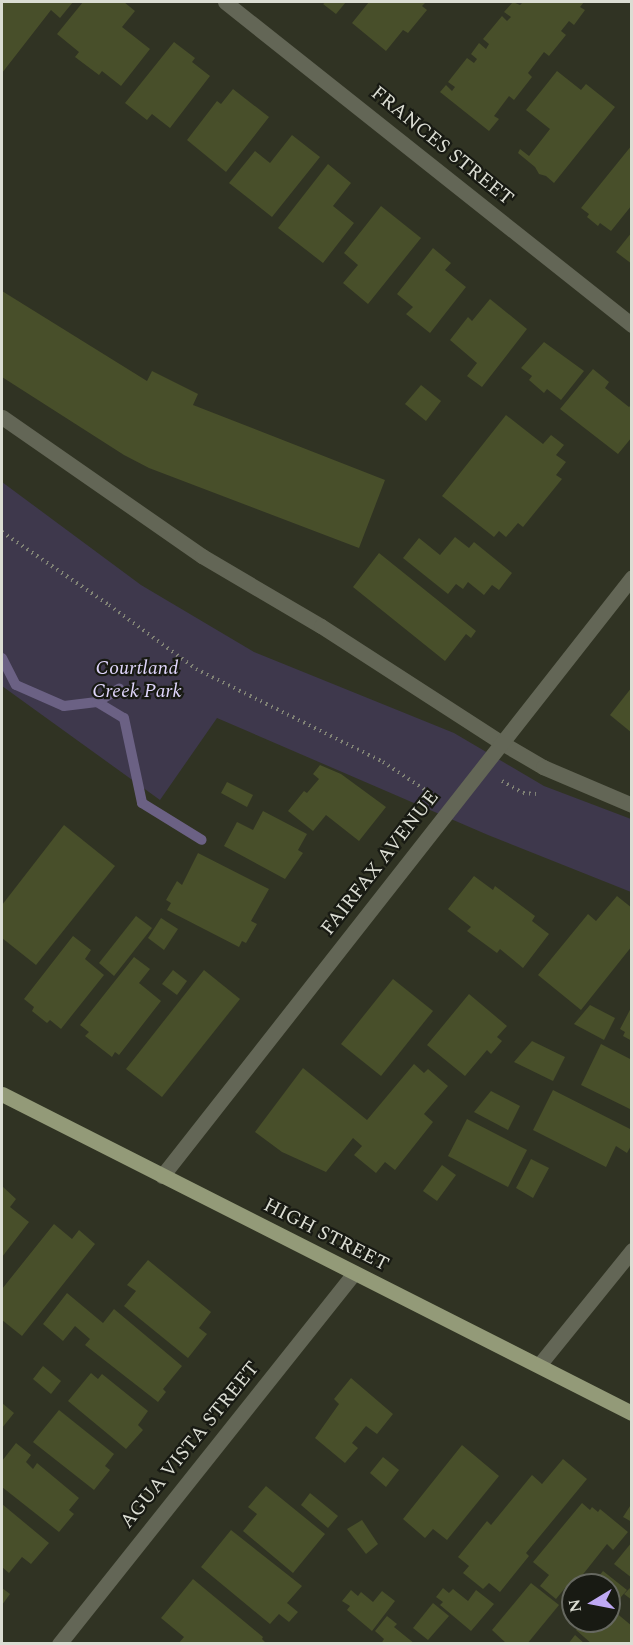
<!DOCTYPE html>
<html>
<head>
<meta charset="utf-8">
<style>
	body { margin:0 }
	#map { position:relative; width:633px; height:1645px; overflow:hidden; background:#303323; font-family:Spectral,serif }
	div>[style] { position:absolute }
	.green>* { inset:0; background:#3e384c }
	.stream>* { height:10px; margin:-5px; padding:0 5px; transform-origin:5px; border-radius:5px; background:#6b6184 }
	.building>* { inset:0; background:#484f2a }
	.path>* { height:4px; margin-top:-2px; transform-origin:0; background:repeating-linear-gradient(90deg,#818376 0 1.5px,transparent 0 6px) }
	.minor>* { height:15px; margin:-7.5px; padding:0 7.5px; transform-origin:7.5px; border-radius:7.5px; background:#636656 }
	.major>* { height:15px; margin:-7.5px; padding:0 7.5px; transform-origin:7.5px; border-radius:7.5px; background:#939a78 }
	span { translate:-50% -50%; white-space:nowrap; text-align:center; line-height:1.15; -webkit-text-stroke:4.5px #181a13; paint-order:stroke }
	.street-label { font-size:20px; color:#dbddd3 }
	.park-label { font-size:20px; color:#dfd5fb; font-style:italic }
	.frame { position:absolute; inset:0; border:3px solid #dbddd3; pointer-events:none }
	.north { position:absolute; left:561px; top:1573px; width:60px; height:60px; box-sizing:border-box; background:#181a13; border:2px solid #666860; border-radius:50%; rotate:260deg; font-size:16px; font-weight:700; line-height:24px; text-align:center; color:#dbddd3 }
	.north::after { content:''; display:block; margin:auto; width:21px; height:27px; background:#bfa9f4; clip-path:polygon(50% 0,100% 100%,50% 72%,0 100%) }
</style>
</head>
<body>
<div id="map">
	<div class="green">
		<div style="clip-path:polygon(2px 482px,141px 585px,254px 652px,454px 733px,544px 786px,631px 819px,631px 892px,488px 835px,217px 718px,160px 800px,2px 686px)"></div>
	</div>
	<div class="stream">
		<div style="left:2px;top:658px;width:30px;rotate:63deg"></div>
		<div style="left:16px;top:685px;width:52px;rotate:23.6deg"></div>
		<div style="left:64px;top:706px;width:33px;rotate:-7deg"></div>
		<div style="left:97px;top:702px;width:31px;rotate:31deg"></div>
		<div style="left:124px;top:718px;width:87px;rotate:78deg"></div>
		<div style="left:142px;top:803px;width:70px;rotate:31.7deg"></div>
		<div style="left:97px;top:702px;width:26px;rotate:-31deg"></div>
	</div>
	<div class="building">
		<div style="clip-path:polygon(2px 2px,73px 2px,60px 18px,51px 10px,2px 73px)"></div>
		<div style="clip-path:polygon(83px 2px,124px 2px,135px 11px,122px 27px,150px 49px,121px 86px,102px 71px,99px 75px,75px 57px,79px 52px,57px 34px)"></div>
		<div style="clip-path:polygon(326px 2px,346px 2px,336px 14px,323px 4px)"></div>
		<div style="clip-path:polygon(369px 2px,426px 2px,422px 6px,427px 10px,408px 33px,403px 30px,386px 51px,352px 23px)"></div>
		<div style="clip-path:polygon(513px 2px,520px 5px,523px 2px,584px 2px,580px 7px,585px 10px,574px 25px,569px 21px,561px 31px,566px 35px,549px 56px,544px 52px,528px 73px,532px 77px,514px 100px,509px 96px,494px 116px,499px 119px,489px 131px,440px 92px,446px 85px,452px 91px,455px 87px,448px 82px,467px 58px,474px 63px,477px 59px,471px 54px,479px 43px,486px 49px,489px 44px,483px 39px,502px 16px,507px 21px,511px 17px,504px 12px)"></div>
		<div style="clip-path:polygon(174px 42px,195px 58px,192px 62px,210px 76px,170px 128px,152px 114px,147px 120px,125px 103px)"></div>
		<div style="clip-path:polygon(557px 71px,581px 90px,586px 84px,615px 107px,554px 183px,546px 176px,539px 174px,535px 167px,518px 153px,520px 149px,529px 156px,550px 129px,526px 110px)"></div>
		<div style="clip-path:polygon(233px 89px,269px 117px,226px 172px,187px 140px,217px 101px,221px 104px)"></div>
		<div style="clip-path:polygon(292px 135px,320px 157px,272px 217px,229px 183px,255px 151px,270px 163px)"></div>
		<div style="clip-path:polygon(632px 145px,632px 205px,611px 231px,600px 223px,598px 226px,587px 217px,589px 214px,581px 208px)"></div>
		<div style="clip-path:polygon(328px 164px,351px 183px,333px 206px,354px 223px,323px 263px,278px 228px)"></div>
		<div style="clip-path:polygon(381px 206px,421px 238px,368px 304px,343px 283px,358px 265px,344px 253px)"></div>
		<div style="clip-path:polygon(632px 232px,632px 264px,616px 252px)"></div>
		<div style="clip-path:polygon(433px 248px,451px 263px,445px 270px,466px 287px,430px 333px,406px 314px,413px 307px,397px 294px)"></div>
		<div style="clip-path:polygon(2px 291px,147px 381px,152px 371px,198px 394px,193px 405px,385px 480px,359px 548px,149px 468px,124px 455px,2px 377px)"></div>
		<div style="clip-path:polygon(490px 299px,527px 329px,482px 387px,467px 376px,477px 363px,450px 340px,468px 317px,472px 321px)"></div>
		<div style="clip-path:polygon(544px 342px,584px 371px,561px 400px,547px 389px,544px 393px,529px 380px,532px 376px,521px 368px)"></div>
		<div style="clip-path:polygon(593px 369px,609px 382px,605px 388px,629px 407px,632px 404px,632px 437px,618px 454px,560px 409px)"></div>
		<div style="clip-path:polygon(421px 385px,441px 401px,426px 421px,405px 404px)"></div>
		<div style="clip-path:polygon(506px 415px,543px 444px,551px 435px,564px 445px,556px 455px,566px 462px,556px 475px,562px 479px,523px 527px,518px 523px,506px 537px,499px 531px,494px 537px,442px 496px)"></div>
		<div style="clip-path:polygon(455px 537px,469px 548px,474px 542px,512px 573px,499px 590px,492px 585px,484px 595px,468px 582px,463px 589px,456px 584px,448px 594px,403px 558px,419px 538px,440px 555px)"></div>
		<div style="clip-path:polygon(379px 553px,476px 631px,471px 638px,466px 634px,445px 661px,353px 587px)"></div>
		<div style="clip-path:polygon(632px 687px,632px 733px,610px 715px)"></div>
		<div style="clip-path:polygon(320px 765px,341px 774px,386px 807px,359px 841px,326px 815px,313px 831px,288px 811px,304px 791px,307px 793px,319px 779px,313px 774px)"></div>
		<div style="clip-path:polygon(227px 782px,253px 795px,247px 807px,221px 793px)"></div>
		<div style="clip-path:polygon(263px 811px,307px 834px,298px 850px,303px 853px,285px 879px,224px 846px,237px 822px,253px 830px)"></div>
		<div style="clip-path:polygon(64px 825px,115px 866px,36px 965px,2px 938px,2px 905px)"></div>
		<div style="clip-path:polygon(198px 853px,269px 889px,251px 921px,257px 924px,246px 943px,242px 941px,239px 947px,167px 910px,171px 903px,166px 900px,177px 881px,182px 885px)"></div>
		<div style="clip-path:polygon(474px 876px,493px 890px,495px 886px,535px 916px,532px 921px,549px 934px,523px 968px,500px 949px,497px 953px,467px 931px,471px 927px,448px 909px)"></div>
		<div style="clip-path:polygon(617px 896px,632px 908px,632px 946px,581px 1010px,538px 975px,588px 914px,596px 921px)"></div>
		<div style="clip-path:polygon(136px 916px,152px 928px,114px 976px,99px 963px)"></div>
		<div style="clip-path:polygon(161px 918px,178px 929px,164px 950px,148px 938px)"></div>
		<div style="clip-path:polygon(73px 936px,91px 950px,85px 959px,104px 975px,61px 1029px,50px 1020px,47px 1023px,32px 1011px,34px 1007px,24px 999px)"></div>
		<div style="clip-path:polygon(134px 957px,150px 969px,139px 983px,161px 1001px,119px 1055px,115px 1052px,112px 1057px,85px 1036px,89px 1032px,80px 1025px)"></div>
		<div style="clip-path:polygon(173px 970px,187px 981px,177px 995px,162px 984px)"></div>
		<div style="clip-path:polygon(204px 970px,240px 999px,162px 1097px,126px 1069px)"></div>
		<div style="clip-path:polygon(393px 979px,433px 1011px,381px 1076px,341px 1044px)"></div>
		<div style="clip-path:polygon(469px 994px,507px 1026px,497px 1037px,502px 1041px,491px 1054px,487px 1050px,465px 1076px,427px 1045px)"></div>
		<div style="clip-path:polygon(590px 1005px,615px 1018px,604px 1040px,574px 1024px)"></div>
		<div style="clip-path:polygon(632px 1006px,632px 1041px,623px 1036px,625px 1032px,620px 1029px)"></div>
		<div style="clip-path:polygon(532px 1041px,565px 1057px,553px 1081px,514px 1062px)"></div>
		<div style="clip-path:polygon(601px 1044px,632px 1060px,632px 1110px,581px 1085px)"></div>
		<div style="clip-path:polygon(414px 1064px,424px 1073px,428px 1069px,448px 1086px,424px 1114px,433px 1122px,395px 1170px,385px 1162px,376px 1173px,354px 1155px,362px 1146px,353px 1138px,326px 1172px,282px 1152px,255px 1132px,303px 1068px,367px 1120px)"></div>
		<div style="clip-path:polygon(553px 1090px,632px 1130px,632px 1144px,627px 1153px,616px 1146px,606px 1167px,533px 1130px)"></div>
		<div style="clip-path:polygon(491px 1091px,520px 1106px,508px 1130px,474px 1112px)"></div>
		<div style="clip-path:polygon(467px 1119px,527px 1150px,508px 1187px,448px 1156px)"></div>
		<div style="clip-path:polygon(531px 1159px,549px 1168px,533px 1198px,516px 1188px)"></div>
		<div style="clip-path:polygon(442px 1165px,456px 1175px,437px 1201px,423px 1191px)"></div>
		<div style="clip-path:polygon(2px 1186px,16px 1199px,10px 1207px,29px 1222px,2px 1257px)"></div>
		<div style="clip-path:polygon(54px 1224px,72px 1239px,79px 1230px,95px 1244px,22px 1336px,2px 1320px,2px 1289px)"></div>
		<div style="clip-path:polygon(148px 1260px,211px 1312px,199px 1328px,207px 1334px,188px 1358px,124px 1306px,136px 1291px,127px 1285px)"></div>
		<div style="clip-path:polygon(67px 1293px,103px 1323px,114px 1309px,182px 1366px,163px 1389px,166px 1392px,158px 1402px,85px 1345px,90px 1339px,75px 1326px,63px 1341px,43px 1324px)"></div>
		<div style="clip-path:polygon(43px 1366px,61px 1381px,51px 1394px,33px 1379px)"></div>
		<div style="clip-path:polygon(91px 1373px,98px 1379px,102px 1374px,148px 1411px,138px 1425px,143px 1430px,126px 1449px,68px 1401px)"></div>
		<div style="clip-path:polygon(351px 1378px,393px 1414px,377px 1434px,366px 1426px,352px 1443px,358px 1448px,345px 1463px,315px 1438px,339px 1404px,334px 1399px)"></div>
		<div style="clip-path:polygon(2px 1403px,14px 1413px,2px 1428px)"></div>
		<div style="clip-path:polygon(59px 1410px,114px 1454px,105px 1466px,110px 1470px,94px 1490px,33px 1442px)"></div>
		<div style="clip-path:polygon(16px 1443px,31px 1455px,26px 1462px,33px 1469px,37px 1463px,79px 1498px,69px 1510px,74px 1514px,59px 1532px,2px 1487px,2px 1461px)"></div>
		<div style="clip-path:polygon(462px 1445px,499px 1476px,447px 1540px,433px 1529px,425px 1538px,403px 1519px)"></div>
		<div style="clip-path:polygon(383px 1457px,399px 1470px,386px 1487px,370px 1473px)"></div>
		<div style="clip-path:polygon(563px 1459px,587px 1479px,526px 1553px,529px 1556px,500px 1592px,489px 1583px,483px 1589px,463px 1573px,469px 1566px,458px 1557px,487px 1521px,491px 1525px,532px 1475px,542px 1484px)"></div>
		<div style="clip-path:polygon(266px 1486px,325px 1534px,293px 1573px,243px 1531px,257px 1514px,248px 1507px)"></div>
		<div style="clip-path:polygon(310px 1493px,338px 1516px,328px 1528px,301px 1505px)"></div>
		<div style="clip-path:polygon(582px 1503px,590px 1510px,592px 1507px,598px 1512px,600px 1509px,628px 1532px,613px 1550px,607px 1544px,569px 1592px,565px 1588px,556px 1599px,540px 1586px,549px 1575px,533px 1562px)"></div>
		<div style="clip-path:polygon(632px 1503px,632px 1522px,623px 1517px)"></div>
		<div style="clip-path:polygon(2px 1504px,49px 1543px,31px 1564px,22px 1557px,9px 1573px,2px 1567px)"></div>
		<div style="clip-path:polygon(362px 1520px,378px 1544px,366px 1554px,347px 1529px)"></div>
		<div style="clip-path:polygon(231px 1530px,302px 1586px,287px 1603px,298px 1612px,289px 1622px,279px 1614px,270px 1624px,201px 1567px)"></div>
		<div style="clip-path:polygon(632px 1542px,632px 1578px,614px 1564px)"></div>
		<div style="clip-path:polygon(603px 1571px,627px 1590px,615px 1604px,609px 1599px,609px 1585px,592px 1585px)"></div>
		<div style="clip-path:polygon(193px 1579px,263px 1637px,262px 1639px,267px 1644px,178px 1644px,184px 1637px,161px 1618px)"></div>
		<div style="clip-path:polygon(531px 1583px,559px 1605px,527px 1644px,507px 1644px,492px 1630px)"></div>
		<div style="clip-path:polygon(632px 1586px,632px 1600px,624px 1594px)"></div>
		<div style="clip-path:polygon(2px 1588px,10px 1594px,2px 1605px)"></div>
		<div style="clip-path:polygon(443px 1588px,449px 1593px,453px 1589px,468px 1601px,476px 1590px,494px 1604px,471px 1631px,440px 1605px,443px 1602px,436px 1597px)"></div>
		<div style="clip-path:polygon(351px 1590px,358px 1596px,361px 1592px,373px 1602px,382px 1591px,395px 1601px,372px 1631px,347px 1610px,350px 1606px,342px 1601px)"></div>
		<div style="clip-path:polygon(433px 1603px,449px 1616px,428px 1640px,413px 1628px)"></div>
		<div style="clip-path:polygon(609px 1607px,632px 1626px,632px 1644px,592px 1644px,576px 1630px,578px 1627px,572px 1621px,609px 1621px)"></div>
		<div style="clip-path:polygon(387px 1616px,397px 1624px,394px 1627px,415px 1644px,381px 1644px,384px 1639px,375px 1631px)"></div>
		<div style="clip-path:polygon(575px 1635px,585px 1644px,568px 1644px)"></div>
	</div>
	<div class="path">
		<div style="left:2px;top:532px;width:130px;rotate:34.3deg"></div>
		<div style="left:109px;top:605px;width:108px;rotate:36.3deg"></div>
		<div style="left:196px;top:669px;width:209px;rotate:26.4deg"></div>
		<div style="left:383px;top:762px;width:56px;rotate:33.4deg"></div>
		<div style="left:502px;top:781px;width:24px;rotate:30deg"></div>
		<div style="left:523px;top:793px;width:13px;rotate:4deg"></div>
	</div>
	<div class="minor">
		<div style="left:225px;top:2px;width:520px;rotate:38.44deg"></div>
		<div style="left:2px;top:417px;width:244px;rotate:34.8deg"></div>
		<div style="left:202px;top:556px;width:138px;rotate:30.5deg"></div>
		<div style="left:321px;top:626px;width:216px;rotate:32.9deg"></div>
		<div style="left:502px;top:743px;width:48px;rotate:30.3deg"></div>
		<div style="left:543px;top:767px;width:97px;rotate:23.1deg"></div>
		<div style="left:162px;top:1176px;width:761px;rotate:-51.88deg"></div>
		<div style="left:539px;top:1365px;width:148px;rotate:-51deg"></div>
		<div style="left:59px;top:1644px;width:474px;rotate:-51.5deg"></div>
	</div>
	<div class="major">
		<div style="left:2px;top:1094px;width:706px;rotate:26.86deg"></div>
	</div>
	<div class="street-label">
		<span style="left:442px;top:146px;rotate:39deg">FRANCES STREET</span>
		<span style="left:380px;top:863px;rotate:-52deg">FAIRFAX AVENUE</span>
		<span style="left:326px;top:1235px;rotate:27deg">HIGH STREET</span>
		<span style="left:190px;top:1445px;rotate:-51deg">AGUA VISTA STREET</span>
	</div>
	<div class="park-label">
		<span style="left:137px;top:680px">Courtland<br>Creek Park</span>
	</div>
	<div class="frame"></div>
	<div class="north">N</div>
</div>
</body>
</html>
